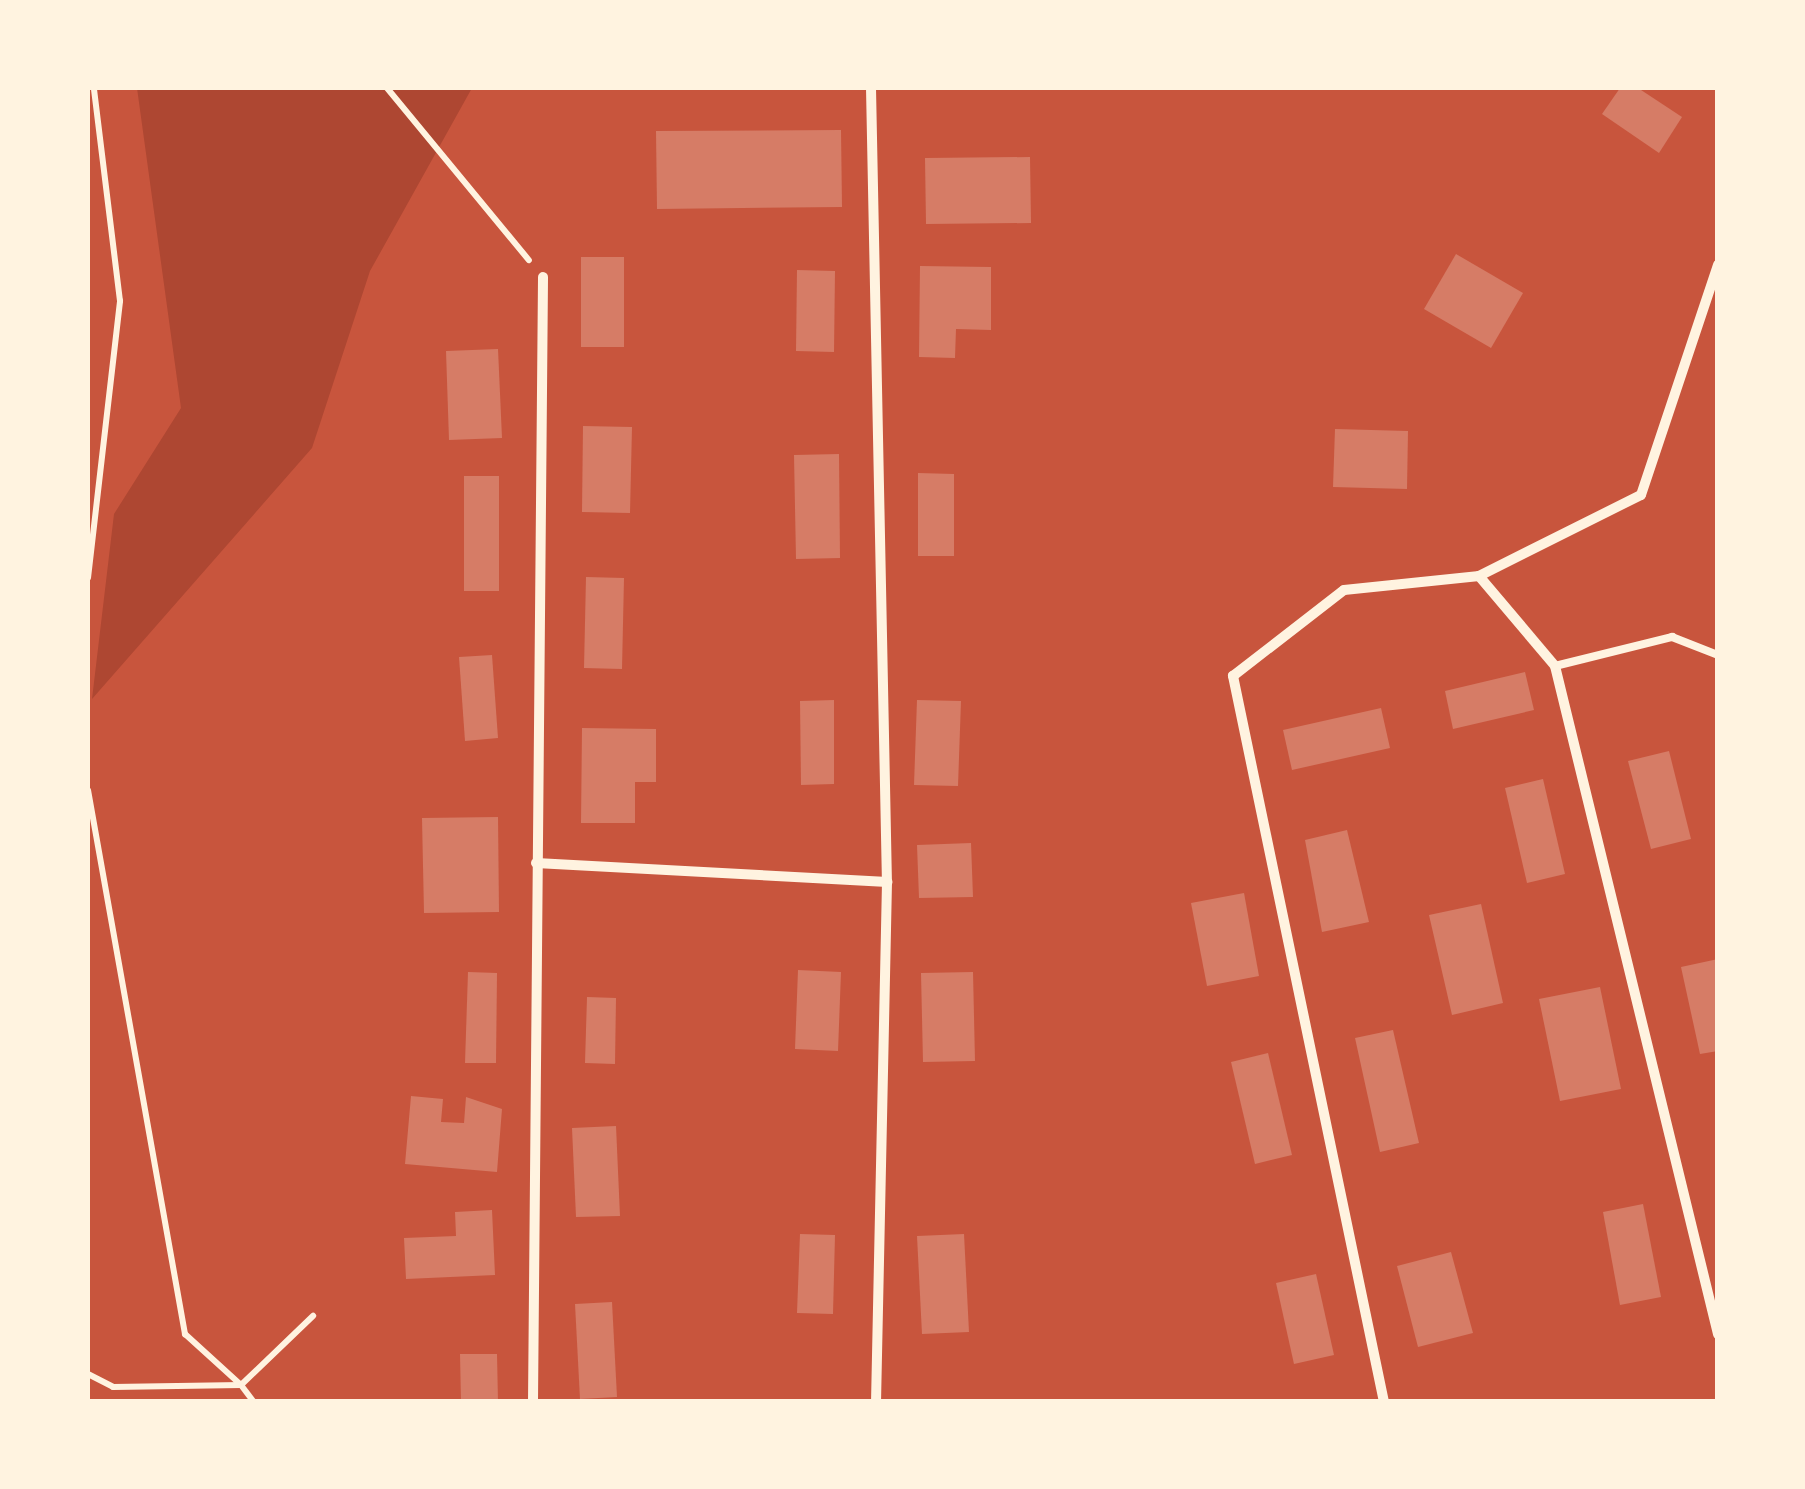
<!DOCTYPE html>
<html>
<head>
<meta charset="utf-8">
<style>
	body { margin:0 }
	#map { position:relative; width:1805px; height:1489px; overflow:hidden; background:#c8553d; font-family:"Exo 2",sans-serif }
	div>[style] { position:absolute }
	.green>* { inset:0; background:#ae4732 }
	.building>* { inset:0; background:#d67c66 }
	.path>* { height:6px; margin:-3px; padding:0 3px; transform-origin:3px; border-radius:3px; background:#fff3e0 }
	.service>* { height:8px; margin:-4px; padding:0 4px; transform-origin:4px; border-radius:4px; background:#fff3e0 }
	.minor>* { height:10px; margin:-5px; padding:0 5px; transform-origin:5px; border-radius:5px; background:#fff3e0 }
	span { translate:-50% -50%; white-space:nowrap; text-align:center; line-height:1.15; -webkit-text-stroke:8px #fff3e0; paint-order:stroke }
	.frame { position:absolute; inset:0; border:90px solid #fff3e0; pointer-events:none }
</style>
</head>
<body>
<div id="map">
	<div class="green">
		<div style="clip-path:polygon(137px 88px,472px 88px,370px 271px,312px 448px,92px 699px,114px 514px,181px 408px)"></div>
	</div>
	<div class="building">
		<div style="clip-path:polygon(1620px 88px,1638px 88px,1682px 117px,1659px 153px,1602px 114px)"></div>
		<div style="clip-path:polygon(841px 130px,842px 207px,657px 209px,656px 131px)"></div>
		<div style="clip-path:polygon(1030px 157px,1031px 223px,926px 224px,925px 158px)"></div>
		<div style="clip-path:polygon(1456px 254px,1523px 293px,1491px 348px,1424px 309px)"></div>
		<div style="clip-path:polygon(581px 257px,624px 257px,624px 347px,581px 347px)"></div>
		<div style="clip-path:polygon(920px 266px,991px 267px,991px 330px,956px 329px,955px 358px,919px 357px)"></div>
		<div style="clip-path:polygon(797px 270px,835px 271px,834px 352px,796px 351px)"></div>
		<div style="clip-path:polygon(498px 349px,502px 438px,449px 440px,446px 351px)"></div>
		<div style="clip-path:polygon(583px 426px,632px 427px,630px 513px,582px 512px)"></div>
		<div style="clip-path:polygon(1335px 429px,1408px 431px,1407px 489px,1333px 487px)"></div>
		<div style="clip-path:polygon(839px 454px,840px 558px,796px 559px,794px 455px)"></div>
		<div style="clip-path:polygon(918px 473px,954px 474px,954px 556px,918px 556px)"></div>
		<div style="clip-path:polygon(464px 476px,499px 476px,499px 591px,464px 591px)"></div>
		<div style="clip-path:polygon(586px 577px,624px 578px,622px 669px,584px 668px)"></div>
		<div style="clip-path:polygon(492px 655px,498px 738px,465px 741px,459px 657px)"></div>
		<div style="clip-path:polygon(1525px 672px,1534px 710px,1453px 729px,1445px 691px)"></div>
		<div style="clip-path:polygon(834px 700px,834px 784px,801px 785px,800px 701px)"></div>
		<div style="clip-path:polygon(917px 700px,961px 701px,958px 786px,914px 785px)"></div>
		<div style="clip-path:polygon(1381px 708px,1390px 748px,1292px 770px,1283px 730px)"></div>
		<div style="clip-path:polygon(582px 728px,656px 729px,656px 782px,635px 782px,635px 823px,581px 823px)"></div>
		<div style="clip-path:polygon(1669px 751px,1691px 839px,1651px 849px,1628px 761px)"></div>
		<div style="clip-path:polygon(1543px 779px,1565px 874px,1527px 883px,1505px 788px)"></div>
		<div style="clip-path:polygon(498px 817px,499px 912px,424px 913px,422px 818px)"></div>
		<div style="clip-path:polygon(1347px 830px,1369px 922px,1322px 932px,1305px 840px)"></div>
		<div style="clip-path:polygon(971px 843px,973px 897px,919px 898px,917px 845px)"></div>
		<div style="clip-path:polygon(1244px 893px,1259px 976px,1207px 986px,1191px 903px)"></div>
		<div style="clip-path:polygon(1481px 904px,1503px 1003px,1452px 1015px,1429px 915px)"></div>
		<div style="clip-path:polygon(1718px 959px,1718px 1051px,1700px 1054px,1681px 967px)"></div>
		<div style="clip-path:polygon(798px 970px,841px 972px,838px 1051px,795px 1049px)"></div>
		<div style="clip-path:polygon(468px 972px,497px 973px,496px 1063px,465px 1063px)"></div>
		<div style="clip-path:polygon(973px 972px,975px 1061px,923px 1062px,921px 973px)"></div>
		<div style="clip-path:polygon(1600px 987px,1621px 1089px,1560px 1101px,1539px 999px)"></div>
		<div style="clip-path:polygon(587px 997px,616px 998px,615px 1064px,585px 1063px)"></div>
		<div style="clip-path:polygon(1393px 1030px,1419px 1143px,1380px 1152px,1355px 1038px)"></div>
		<div style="clip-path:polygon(1268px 1053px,1292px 1155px,1255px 1164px,1231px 1062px)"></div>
		<div style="clip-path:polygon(411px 1096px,443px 1099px,441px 1122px,464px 1123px,466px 1097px,502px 1109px,497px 1172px,405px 1164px)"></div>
		<div style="clip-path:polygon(616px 1126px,620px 1216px,576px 1217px,572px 1128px)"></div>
		<div style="clip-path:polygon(1643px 1204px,1661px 1297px,1620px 1305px,1603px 1212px)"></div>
		<div style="clip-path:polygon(492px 1210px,495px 1275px,406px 1279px,404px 1238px,456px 1236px,455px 1212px)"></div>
		<div style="clip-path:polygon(800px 1234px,835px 1235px,833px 1314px,797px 1313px)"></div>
		<div style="clip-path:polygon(964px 1234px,969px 1332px,922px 1334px,917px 1236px)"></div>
		<div style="clip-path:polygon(1451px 1252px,1473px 1333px,1418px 1347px,1397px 1266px)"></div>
		<div style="clip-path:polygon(1316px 1274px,1334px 1355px,1294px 1364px,1276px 1283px)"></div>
		<div style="clip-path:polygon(612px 1302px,617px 1397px,580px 1399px,575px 1304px)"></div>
		<div style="clip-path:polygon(460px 1354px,497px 1354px,498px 1402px,461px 1402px)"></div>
	</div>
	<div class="path">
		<div style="left:387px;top:88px;width:223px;rotate:50.5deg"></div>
		<div style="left:88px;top:578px;width:279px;rotate:-83.4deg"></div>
		<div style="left:120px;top:301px;width:215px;rotate:-97deg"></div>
		<div style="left:88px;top:790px;width:553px;rotate:79.89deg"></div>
		<div style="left:185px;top:1334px;width:76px;rotate:42.3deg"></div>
		<div style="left:241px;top:1385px;width:100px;rotate:-43.8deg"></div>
		<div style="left:88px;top:1374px;width:28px;rotate:27deg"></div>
		<div style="left:113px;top:1387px;width:128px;rotate:-0.9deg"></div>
		<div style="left:241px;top:1385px;width:21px;rotate:53deg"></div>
	</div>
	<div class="service">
		<div style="left:1555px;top:666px;width:121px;rotate:-13.9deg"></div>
		<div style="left:1672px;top:637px;width:49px;rotate:21.4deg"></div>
	</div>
	<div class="minor">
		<div style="left:871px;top:88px;width:794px;rotate:88.85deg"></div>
		<div style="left:887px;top:882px;width:520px;rotate:91.21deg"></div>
		<div style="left:1479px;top:576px;width:118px;rotate:49.8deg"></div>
		<div style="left:1555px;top:666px;width:688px;rotate:76.29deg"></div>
		<div style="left:536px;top:863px;width:352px;rotate:3.1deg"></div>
		<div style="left:533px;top:1402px;width:1125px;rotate:-89.49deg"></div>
		<div style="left:1384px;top:1402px;width:742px;rotate:-101.75deg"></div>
		<div style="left:1233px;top:676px;width:140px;rotate:-37.8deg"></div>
		<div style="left:1344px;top:590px;width:136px;rotate:-5.9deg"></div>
		<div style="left:1479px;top:576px;width:181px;rotate:-26.6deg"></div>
		<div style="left:1641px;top:495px;width:243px;rotate:-71.5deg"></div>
	</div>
	<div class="frame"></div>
</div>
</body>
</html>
